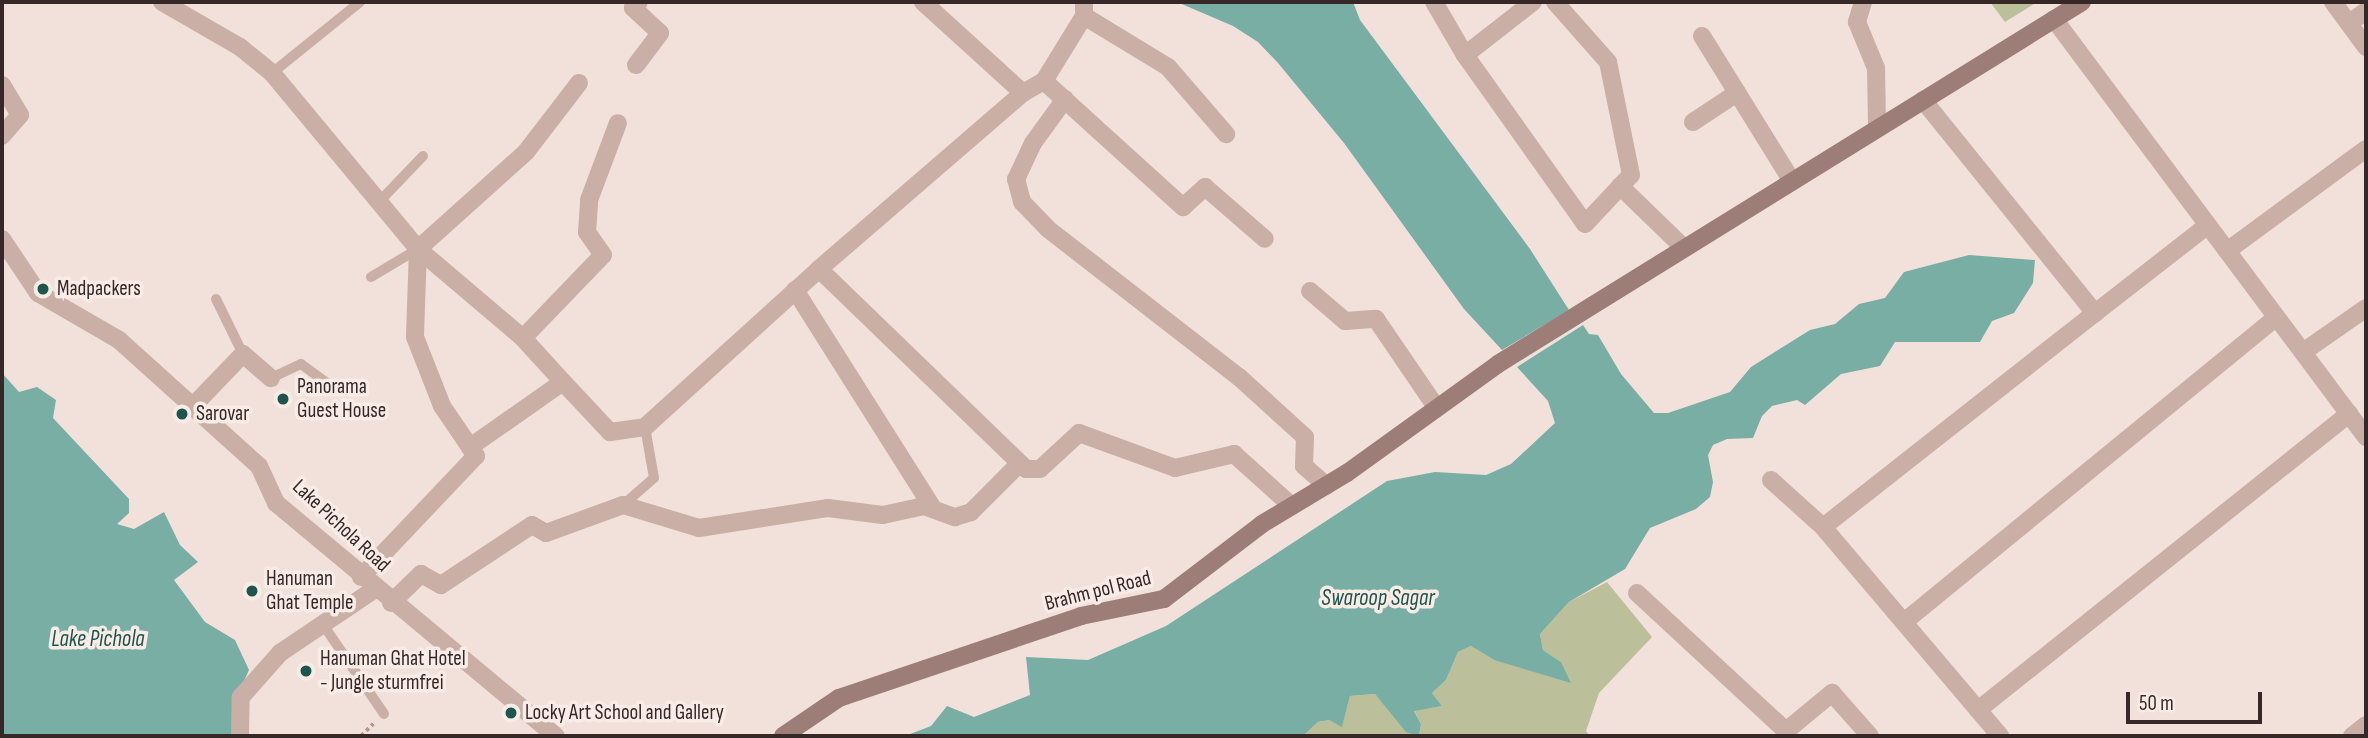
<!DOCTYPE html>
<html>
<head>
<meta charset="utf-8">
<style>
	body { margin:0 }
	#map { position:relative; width:2368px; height:738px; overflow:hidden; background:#f1e1da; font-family:"Sofia Sans Condensed",sans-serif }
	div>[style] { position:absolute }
	.green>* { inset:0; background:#bbc09a }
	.water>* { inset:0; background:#79aea5 }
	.path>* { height:3.5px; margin-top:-1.75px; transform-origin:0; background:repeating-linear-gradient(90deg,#b59890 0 3.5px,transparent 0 7px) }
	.lane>* { height:10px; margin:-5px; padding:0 5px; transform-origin:5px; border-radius:5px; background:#c9afa6 }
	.street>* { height:18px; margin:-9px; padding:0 9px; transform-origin:9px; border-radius:9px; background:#c9afa6 }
	.secondary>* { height:18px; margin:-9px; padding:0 9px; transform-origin:9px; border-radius:9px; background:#9d7d77 }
	.dots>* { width:19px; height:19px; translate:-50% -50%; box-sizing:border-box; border:4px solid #f9ece6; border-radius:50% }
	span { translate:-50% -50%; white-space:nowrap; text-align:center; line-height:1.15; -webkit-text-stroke:7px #f9ece6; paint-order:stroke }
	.poi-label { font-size:21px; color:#352827 }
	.left { translate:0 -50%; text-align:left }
	.street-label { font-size:21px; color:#352827 }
	.water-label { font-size:23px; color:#1d564e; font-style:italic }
	.frame { position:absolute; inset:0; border:4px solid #352827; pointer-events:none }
	.scale { position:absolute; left:2126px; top:692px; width:136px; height:32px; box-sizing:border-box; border:4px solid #352827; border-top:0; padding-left:9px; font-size:21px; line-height:24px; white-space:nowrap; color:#352827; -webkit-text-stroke:5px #f9ece6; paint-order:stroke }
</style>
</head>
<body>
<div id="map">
	<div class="green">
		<div style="clip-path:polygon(1990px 2px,2037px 2px,2005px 22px)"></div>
		<div style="clip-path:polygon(1607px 582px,1652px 637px,1599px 693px,1586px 731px,1590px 736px,1419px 736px,1421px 724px,1414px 710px,1442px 706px,1432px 693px,1446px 680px,1458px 652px,1471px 646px,1494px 660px,1561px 662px,1543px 650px,1540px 634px,1569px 602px)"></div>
		<div style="clip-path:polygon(1375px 694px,1414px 736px,1303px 736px,1318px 722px,1329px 720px,1342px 726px,1350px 696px)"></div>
	</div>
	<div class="water">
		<div style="clip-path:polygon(1177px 2px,1353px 2px,1360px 20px,1530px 249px,1569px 310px,1502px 350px,1464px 309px,1344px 143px,1278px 63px,1258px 42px,1233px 26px)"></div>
		<div style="clip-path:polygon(1969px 255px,2035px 260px,2033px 283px,2014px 313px,1992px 321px,1980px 342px,1895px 342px,1880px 366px,1841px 374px,1805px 405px,1797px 400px,1772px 406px,1762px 416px,1753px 438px,1727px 439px,1713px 445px,1708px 455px,1713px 482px,1710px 497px,1696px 509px,1650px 528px,1625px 569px,1569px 602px,1540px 634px,1543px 650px,1561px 662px,1571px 683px,1494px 660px,1471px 646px,1458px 652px,1446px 680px,1432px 693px,1442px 706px,1414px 711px,1421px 724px,1419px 736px,1406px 732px,1375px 694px,1350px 696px,1342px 727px,1329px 720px,1318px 722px,1303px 736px,905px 736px,931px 726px,947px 706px,974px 717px,1030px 695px,1026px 657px,1088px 660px,1166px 626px,1387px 481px,1435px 472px,1486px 475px,1511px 464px,1555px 423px,1548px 401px,1517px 367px,1583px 325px,1589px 334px,1598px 335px,1621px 374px,1654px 413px,1668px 413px,1730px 392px,1751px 367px,1810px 330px,1835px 324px,1859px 304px,1885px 298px,1904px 272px)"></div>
		<div style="clip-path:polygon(2px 373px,19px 392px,37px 387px,56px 400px,53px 418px,129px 499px,129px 513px,117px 524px,134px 529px,164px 512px,180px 545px,198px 562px,174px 580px,205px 622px,235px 640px,249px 670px,237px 697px,236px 736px,2px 736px)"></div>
	</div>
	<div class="path">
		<div style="left:361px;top:736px;width:18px;rotate:-45deg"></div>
	</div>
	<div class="lane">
		<div style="left:272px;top:73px;width:113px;rotate:-38.9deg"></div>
		<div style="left:378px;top:203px;width:65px;rotate:-46.2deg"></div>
		<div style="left:371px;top:277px;width:55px;rotate:-30.8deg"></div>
		<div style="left:216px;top:299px;width:61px;rotate:63.9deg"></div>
		<div style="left:271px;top:378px;width:33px;rotate:-25deg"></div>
		<div style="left:301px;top:364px;width:31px;rotate:36deg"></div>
		<div style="left:623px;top:505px;width:41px;rotate:-41.1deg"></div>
		<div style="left:654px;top:478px;width:52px;rotate:-100deg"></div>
		<div style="left:322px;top:623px;width:110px;rotate:55.7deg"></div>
	</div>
	<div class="street">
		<div style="left:162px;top:2px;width:90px;rotate:30deg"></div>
		<div style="left:240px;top:47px;width:41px;rotate:39.1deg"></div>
		<div style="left:272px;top:73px;width:229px;rotate:50.3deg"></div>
		<div style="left:418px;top:249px;width:88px;rotate:92deg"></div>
		<div style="left:415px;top:337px;width:74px;rotate:68.6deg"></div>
		<div style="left:442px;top:406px;width:50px;rotate:55.7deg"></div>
		<div style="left:923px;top:2px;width:135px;rotate:42.3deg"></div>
		<div style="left:1434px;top:2px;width:61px;rotate:59.7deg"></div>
		<div style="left:1533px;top:2px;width:86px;rotate:142.1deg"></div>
		<div style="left:1465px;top:55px;width:207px;rotate:54.6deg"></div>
		<div style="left:1585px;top:224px;width:67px;rotate:-46.8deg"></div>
		<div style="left:1631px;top:175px;width:115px;rotate:-101.5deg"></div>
		<div style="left:1608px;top:62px;width:80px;rotate:-131.5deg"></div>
		<div style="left:1863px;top:2px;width:21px;rotate:107deg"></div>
		<div style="left:1857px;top:22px;width:50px;rotate:67.6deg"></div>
		<div style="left:1876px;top:68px;width:60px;rotate:89deg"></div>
		<div style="left:2333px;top:2px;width:56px;rotate:53.7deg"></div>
		<div style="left:1084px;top:16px;width:98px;rotate:31.3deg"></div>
		<div style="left:1168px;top:67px;width:89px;rotate:49.1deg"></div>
		<div style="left:2054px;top:19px;width:522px;rotate:53.26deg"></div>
		<div style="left:2349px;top:23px;width:21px;rotate:-35deg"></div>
		<div style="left:1702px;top:36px;width:171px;rotate:58.2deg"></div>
		<div style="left:636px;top:65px;width:40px;rotate:-53deg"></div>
		<div style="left:660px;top:33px;width:37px;rotate:-137deg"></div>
		<div style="left:633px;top:8px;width:8px;rotate:-45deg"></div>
		<div style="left:1044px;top:81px;width:188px;rotate:42.2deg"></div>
		<div style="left:1183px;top:207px;width:30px;rotate:-42deg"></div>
		<div style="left:1205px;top:187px;width:79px;rotate:40.9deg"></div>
		<div style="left:2px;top:85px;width:35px;rotate:59deg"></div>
		<div style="left:20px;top:115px;width:28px;rotate:131deg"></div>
		<div style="left:1065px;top:99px;width:54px;rotate:126deg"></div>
		<div style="left:1033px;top:143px;width:40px;rotate:115deg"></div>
		<div style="left:1016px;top:179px;width:24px;rotate:75deg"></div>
		<div style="left:1022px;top:202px;width:37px;rotate:46deg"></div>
		<div style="left:1048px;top:229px;width:242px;rotate:37.8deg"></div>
		<div style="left:1239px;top:377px;width:89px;rotate:42.3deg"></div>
		<div style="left:1305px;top:437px;width:29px;rotate:92deg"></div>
		<div style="left:1304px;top:466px;width:30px;rotate:41deg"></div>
		<div style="left:1923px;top:100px;width:274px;rotate:51.1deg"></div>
		<div style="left:2095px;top:313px;width:346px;rotate:141.8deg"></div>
		<div style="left:1823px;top:527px;width:274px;rotate:49.7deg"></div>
		<div style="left:1693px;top:122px;width:53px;rotate:-33.4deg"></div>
		<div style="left:1620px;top:186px;width:89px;rotate:44.1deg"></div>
		<div style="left:2px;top:239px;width:65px;rotate:56.3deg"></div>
		<div style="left:38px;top:293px;width:94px;rotate:30.1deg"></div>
		<div style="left:119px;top:340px;width:188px;rotate:42deg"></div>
		<div style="left:259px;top:466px;width:41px;rotate:65.3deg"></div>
		<div style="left:276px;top:503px;width:364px;rotate:39.8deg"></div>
		<div style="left:2227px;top:251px;width:172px;rotate:-36.3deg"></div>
		<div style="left:819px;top:269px;width:288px;rotate:44deg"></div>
		<div style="left:1026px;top:469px;width:14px"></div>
		<div style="left:1040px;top:469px;width:53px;rotate:-42.7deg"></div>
		<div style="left:1079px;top:433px;width:102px;rotate:20deg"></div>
		<div style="left:1175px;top:468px;width:61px;rotate:-13.3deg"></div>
		<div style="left:1234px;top:454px;width:78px;rotate:41.9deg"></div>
		<div style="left:795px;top:290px;width:257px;rotate:57.7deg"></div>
		<div style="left:1310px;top:291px;width:46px;rotate:40.6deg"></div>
		<div style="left:1345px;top:321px;width:31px;rotate:-4deg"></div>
		<div style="left:1376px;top:319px;width:107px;rotate:55.7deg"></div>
		<div style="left:2095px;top:313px;width:143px;rotate:-37.9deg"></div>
		<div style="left:523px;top:338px;width:138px;rotate:-139.7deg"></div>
		<div style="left:418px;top:249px;width:145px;rotate:-41.9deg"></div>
		<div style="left:526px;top:152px;width:87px;rotate:-52.5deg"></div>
		<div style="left:2303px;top:352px;width:77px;rotate:-34.9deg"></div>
		<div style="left:563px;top:382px;width:69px;rotate:46.8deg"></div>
		<div style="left:610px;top:432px;width:35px;rotate:-8deg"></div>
		<div style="left:645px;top:427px;width:235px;rotate:-42.2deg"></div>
		<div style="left:819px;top:269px;width:269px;rotate:-40.8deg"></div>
		<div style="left:1023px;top:93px;width:24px;rotate:-30deg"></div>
		<div style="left:1044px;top:81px;width:76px;rotate:-58.4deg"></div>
		<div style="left:1084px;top:16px;width:14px;rotate:-90deg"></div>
		<div style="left:193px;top:406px;width:72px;rotate:-46.1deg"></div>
		<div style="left:243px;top:354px;width:37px;rotate:41deg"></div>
		<div style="left:1771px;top:480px;width:70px;rotate:42.1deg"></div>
		<div style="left:361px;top:577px;width:167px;rotate:-46.5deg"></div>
		<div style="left:476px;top:456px;width:11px;rotate:-124deg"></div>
		<div style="left:470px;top:447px;width:113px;rotate:-35deg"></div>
		<div style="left:563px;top:382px;width:59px;rotate:-132.3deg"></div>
		<div style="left:523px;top:338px;width:115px;rotate:-46.1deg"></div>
		<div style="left:603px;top:255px;width:28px;rotate:-125deg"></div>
		<div style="left:587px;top:232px;width:32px;rotate:-86deg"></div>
		<div style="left:589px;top:200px;width:82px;rotate:-69.4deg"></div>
		<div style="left:1637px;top:593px;width:203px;rotate:42.8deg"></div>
		<div style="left:1786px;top:731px;width:60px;rotate:-39.6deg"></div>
		<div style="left:1832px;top:693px;width:57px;rotate:48.5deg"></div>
		<div style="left:391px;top:603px;width:42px;rotate:-44deg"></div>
		<div style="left:421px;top:574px;width:23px;rotate:29deg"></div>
		<div style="left:441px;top:585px;width:109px;rotate:-33.4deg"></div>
		<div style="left:532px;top:525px;width:16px;rotate:30deg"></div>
		<div style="left:546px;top:533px;width:82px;rotate:-20deg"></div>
		<div style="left:623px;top:505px;width:79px;rotate:16.8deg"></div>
		<div style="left:699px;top:528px;width:131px;rotate:-8.8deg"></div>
		<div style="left:828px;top:508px;width:55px;rotate:7.3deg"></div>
		<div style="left:883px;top:515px;width:42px;rotate:-12.4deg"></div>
		<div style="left:924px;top:506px;width:33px;rotate:20deg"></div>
		<div style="left:955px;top:517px;width:17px;rotate:-17deg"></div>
		<div style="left:971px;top:512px;width:68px;rotate:-45deg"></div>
		<div style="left:1904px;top:622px;width:481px;rotate:-39.3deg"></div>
		<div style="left:1978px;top:710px;width:475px;rotate:-38.6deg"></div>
		<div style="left:240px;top:736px;width:39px;rotate:-89deg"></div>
		<div style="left:241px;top:697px;width:59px;rotate:-48.4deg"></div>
		<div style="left:280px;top:653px;width:115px;rotate:-34deg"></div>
		<div style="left:2352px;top:736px;width:18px;rotate:-38deg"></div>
	</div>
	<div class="secondary">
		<div style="left:783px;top:736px;width:68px;rotate:-34.2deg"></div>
		<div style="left:839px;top:698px;width:256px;rotate:-18.7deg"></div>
		<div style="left:1081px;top:616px;width:85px;rotate:-11.6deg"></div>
		<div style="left:1164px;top:599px;width:123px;rotate:-37.4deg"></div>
		<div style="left:1262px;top:524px;width:99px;rotate:-31deg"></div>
		<div style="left:1347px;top:473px;width:186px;rotate:-35.8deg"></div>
		<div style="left:1498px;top:364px;width:687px;rotate:-31.79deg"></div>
	</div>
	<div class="dots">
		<div style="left:43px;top:289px;background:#1d564e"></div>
		<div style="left:283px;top:399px;background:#1d564e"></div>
		<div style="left:182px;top:414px;background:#1d564e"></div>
		<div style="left:252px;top:591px;background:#1d564e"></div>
		<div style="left:306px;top:671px;background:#1d564e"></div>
		<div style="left:511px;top:713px;background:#1d564e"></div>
	</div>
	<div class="poi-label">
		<span class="left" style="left:57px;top:289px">Madpackers</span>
		<span class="left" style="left:297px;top:399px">Panorama<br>Guest House</span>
		<span class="left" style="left:196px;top:414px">Sarovar</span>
		<span class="left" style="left:266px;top:591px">Hanuman<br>Ghat Temple</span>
		<span class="left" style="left:320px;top:671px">Hanuman Ghat Hotel<br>- Jungle sturmfrei</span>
		<span class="left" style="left:525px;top:713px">Locky Art School and Gallery</span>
	</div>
	<div class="street-label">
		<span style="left:341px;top:526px;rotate:43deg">Lake Pichola Road</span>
		<span style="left:1098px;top:591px;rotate:-14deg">Brahm pol Road</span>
	</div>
	<div class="water-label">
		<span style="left:1378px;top:598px">Swaroop Sagar</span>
		<span style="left:98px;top:639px">Lake Pichola</span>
	</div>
	<div class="frame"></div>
	<div class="scale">50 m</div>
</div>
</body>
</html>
